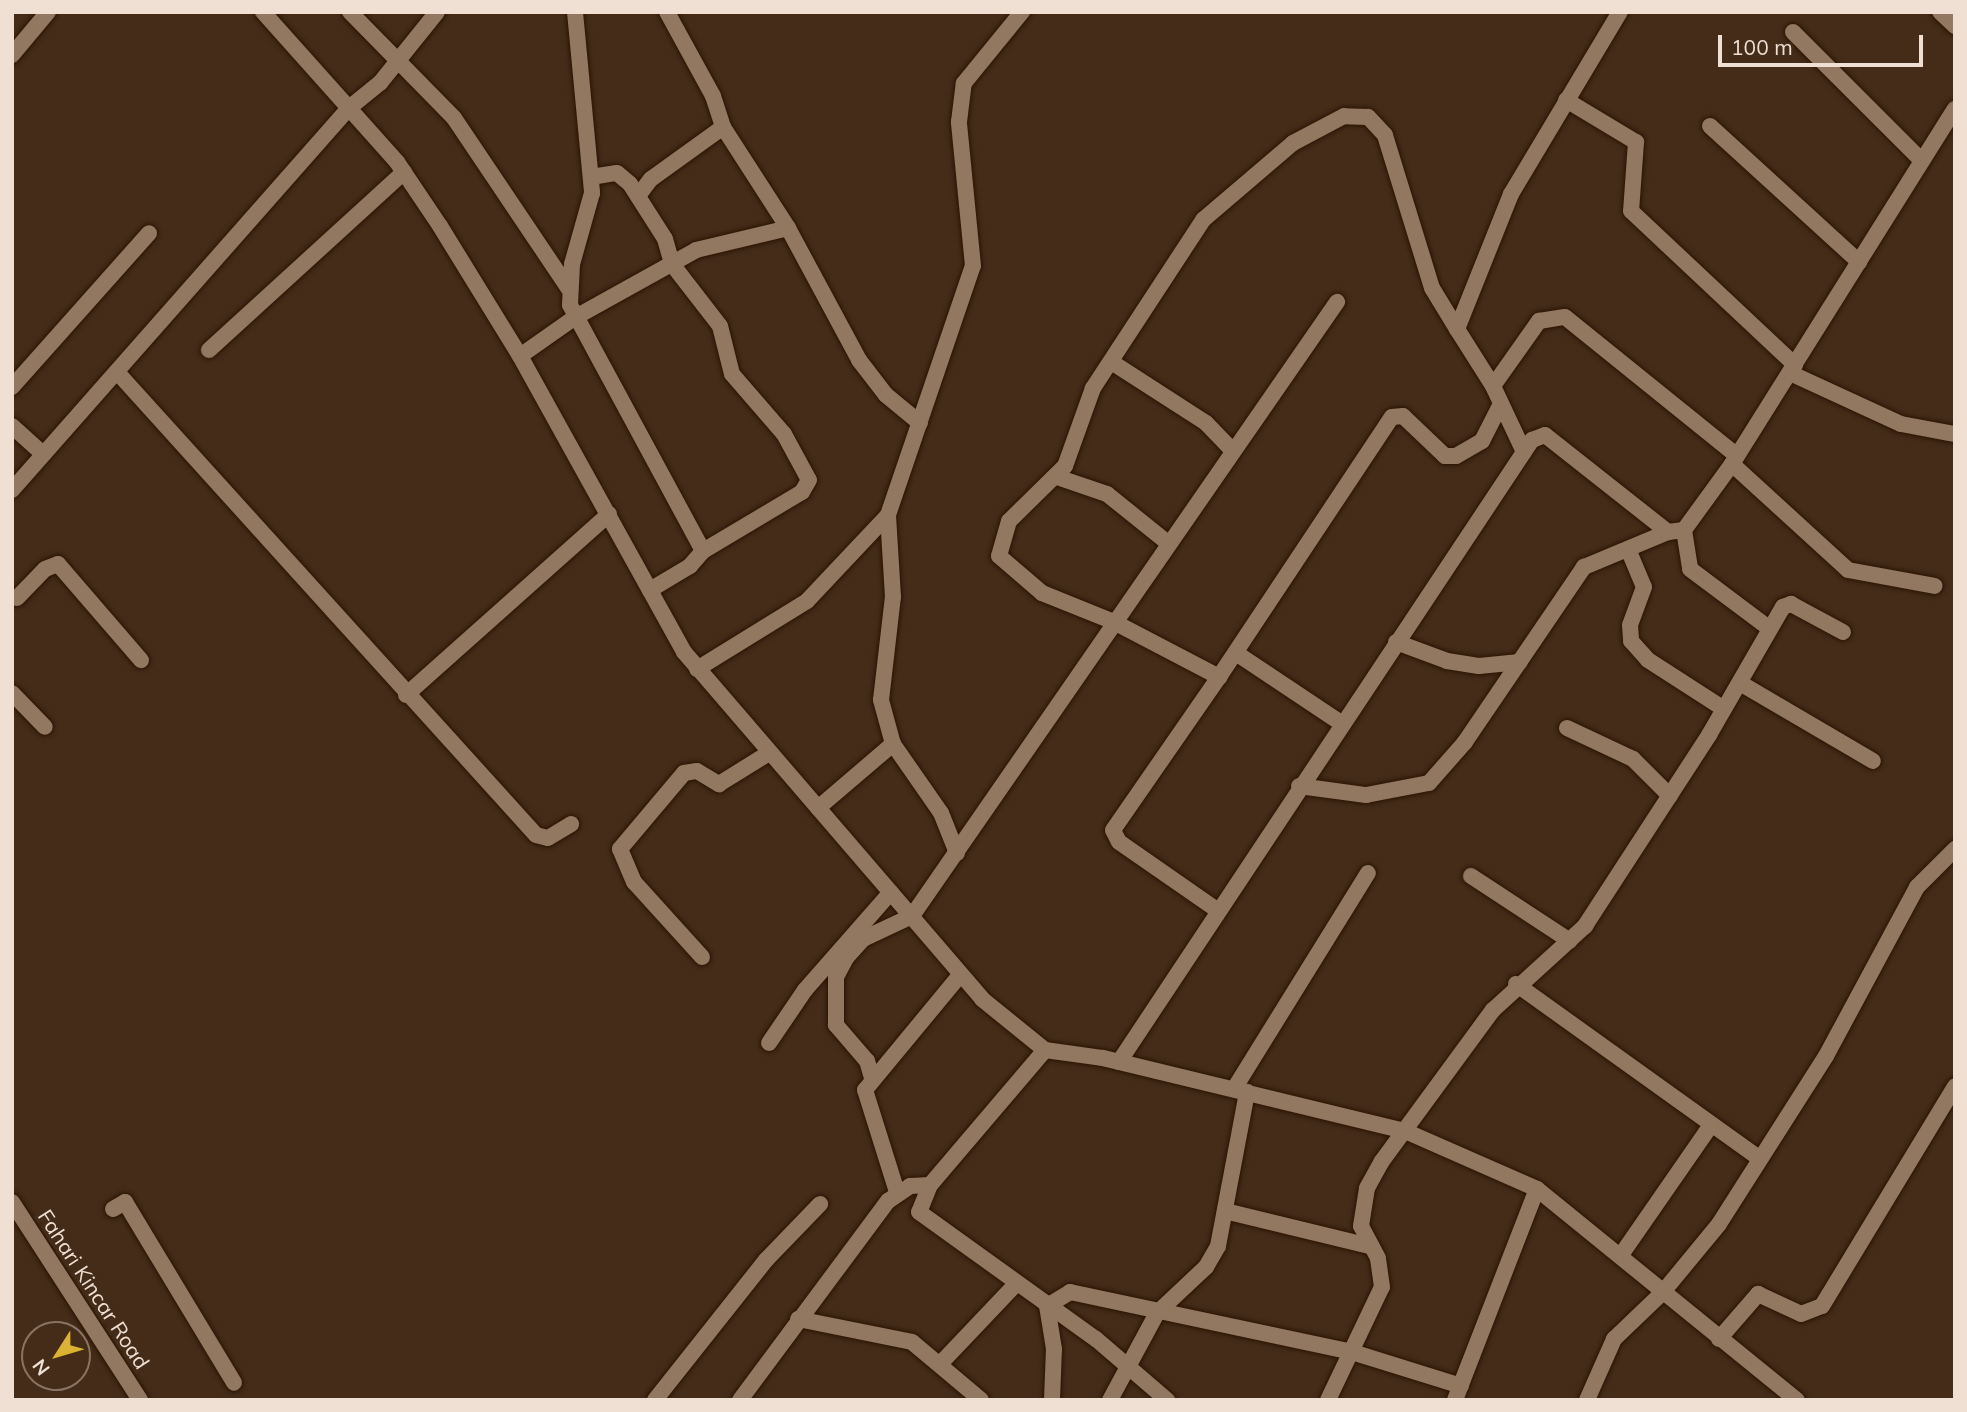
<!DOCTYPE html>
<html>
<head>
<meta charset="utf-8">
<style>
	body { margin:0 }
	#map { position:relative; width:1967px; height:1412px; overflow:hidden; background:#442c19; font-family:Mulish,sans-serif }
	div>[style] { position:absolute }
	.roads { filter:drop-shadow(0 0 2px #2a1402) drop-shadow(0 0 2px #2a1402) }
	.minor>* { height:16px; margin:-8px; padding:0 8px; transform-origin:8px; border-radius:8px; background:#927761 }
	span { translate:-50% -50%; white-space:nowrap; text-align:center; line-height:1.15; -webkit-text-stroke:7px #442c19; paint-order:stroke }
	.street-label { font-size:21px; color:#f0e0d4 }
	.frame { position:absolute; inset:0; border:14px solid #f0e0d4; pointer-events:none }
	.north { position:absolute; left:21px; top:1321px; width:70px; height:70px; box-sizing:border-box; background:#442c19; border:2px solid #897464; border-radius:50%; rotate:233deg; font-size:19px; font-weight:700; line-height:28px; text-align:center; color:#f0e0d4 }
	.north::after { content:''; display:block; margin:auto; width:24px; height:32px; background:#dcb233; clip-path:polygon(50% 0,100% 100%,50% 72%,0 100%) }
	.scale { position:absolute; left:1718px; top:35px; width:205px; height:32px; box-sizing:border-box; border:4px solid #f0e0d4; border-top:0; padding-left:9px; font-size:21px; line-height:24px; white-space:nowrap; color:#f0e0d4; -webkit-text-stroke:5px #442c19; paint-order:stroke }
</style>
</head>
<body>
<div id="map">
	<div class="roads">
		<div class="minor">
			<div style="left:263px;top:12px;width:201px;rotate:48.2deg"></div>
			<div style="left:397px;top:162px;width:77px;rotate:56.1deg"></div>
			<div style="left:440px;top:226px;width:153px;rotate:58.4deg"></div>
			<div style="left:520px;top:356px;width:338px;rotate:61deg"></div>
			<div style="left:684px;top:652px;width:457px;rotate:49.3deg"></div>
			<div style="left:982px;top:999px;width:81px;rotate:39deg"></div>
			<div style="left:1045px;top:1050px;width:59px;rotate:7.9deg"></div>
			<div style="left:1103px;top:1058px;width:311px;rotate:13.6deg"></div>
			<div style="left:1405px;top:1131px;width:144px;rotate:23.7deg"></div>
			<div style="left:1537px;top:1189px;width:335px;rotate:39.1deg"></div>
			<div style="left:350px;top:12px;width:148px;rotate:45.5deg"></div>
			<div style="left:454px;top:118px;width:206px;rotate:56.1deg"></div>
			<div style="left:575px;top:12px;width:182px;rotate:84.6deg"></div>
			<div style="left:592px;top:193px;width:74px;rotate:105.7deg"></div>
			<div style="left:572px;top:264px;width:41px;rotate:92.8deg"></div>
			<div style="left:570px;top:305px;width:280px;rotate:61.6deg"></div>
			<div style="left:667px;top:12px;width:96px;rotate:61.3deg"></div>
			<div style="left:713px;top:96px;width:33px;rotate:72deg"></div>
			<div style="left:723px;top:127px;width:120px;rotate:57.2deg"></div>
			<div style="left:788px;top:228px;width:150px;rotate:61.7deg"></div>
			<div style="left:859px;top:360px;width:44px;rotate:52.4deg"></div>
			<div style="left:886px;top:395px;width:44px;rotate:39.5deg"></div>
			<div style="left:1940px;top:12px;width:21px;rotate:43deg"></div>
			<div style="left:1793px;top:32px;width:182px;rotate:45deg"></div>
			<div style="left:12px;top:55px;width:56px;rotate:-50.1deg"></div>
			<div style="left:1566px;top:100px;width:82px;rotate:31deg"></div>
			<div style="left:1636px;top:142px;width:69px;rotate:94.1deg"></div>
			<div style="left:1631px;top:211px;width:225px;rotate:43.2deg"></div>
			<div style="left:1710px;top:126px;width:202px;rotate:42.4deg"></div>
			<div style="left:591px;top:177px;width:26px;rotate:-9deg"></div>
			<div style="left:617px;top:173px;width:17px;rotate:40deg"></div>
			<div style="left:630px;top:184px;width:65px;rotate:57.5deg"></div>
			<div style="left:665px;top:239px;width:26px;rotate:74deg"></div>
			<div style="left:672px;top:264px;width:78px;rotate:52.3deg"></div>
			<div style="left:720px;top:326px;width:49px;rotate:76deg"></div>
			<div style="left:732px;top:374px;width:79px;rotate:49.1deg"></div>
			<div style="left:784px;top:434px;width:52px;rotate:61.5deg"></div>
			<div style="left:809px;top:480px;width:14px;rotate:120deg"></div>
			<div style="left:802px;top:492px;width:115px;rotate:149.2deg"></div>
			<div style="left:703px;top:551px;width:20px;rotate:131deg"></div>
			<div style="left:690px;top:566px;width:47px;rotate:149deg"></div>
			<div style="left:638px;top:196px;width:21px;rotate:-53deg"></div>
			<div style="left:651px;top:179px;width:89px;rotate:-35.8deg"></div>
			<div style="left:1457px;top:329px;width:48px;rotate:-121.4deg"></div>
			<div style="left:1432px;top:288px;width:160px;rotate:-107.1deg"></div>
			<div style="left:1385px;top:135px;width:25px;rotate:-133deg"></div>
			<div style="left:1368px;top:117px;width:24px;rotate:-178deg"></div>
			<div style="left:1344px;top:116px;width:58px;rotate:152.1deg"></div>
			<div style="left:1293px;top:143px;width:118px;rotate:139.5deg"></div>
			<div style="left:1203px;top:220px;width:201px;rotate:123.2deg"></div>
			<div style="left:1093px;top:388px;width:83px;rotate:109.7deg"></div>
			<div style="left:1065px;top:466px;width:78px;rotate:135.5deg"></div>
			<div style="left:1009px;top:521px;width:36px;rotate:106deg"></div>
			<div style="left:999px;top:556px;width:57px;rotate:40.7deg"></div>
			<div style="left:1042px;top:593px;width:78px;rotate:21.9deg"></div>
			<div style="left:1114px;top:622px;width:119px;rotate:27.6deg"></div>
			<div style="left:1219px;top:677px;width:312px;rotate:-56.4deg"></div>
			<div style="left:1392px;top:417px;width:11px;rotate:-5deg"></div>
			<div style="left:1403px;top:416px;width:58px;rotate:43.6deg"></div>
			<div style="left:1445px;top:456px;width:11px"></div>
			<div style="left:1456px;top:456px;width:30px;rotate:-30deg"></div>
			<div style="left:1482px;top:441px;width:39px;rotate:-63deg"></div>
			<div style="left:209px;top:350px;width:264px;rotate:-42.4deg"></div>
			<div style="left:520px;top:356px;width:66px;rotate:-35.1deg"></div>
			<div style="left:574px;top:318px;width:140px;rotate:-29.1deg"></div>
			<div style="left:696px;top:250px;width:95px;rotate:-13.4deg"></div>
			<div style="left:1113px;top:363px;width:111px;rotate:32.8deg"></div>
			<div style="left:1206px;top:423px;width:37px;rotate:46deg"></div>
			<div style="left:117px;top:372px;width:624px;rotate:47.86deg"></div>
			<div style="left:536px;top:835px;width:12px;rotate:14deg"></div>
			<div style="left:548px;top:838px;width:27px;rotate:-31deg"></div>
			<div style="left:1790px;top:373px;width:122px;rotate:24.7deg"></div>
			<div style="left:1901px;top:424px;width:55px;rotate:10.5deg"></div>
			<div style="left:1493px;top:386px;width:80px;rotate:-54.7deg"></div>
			<div style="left:1539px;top:321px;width:26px;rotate:-9deg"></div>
			<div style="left:1565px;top:317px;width:221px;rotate:38.9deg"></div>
			<div style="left:12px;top:387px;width:206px;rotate:-48.3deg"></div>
			<div style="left:12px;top:426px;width:42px;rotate:42.1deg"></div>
			<div style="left:1524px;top:452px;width:73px;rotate:-115.2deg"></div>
			<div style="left:1493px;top:386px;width:67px;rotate:-122.3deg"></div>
			<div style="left:1457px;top:329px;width:145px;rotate:-68.2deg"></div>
			<div style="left:1511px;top:194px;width:212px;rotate:-59.1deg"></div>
			<div style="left:1732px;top:464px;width:157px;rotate:42.4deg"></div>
			<div style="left:1848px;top:570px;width:88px;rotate:10.4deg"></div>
			<div style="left:1057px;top:477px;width:53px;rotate:18.8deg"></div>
			<div style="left:1107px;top:494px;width:78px;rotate:38.8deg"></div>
			<div style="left:12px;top:490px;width:509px;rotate:-48.58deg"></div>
			<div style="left:349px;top:108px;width:40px;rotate:-39deg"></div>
			<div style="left:380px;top:83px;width:91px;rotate:-51.2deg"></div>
			<div style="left:1684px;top:530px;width:39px;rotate:81deg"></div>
			<div style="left:1690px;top:569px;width:99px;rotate:36.8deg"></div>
			<div style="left:1628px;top:549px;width:41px;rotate:67.2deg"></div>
			<div style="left:1644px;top:587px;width:40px;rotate:110.2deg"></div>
			<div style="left:1630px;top:625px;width:16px;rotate:86deg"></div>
			<div style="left:1631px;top:641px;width:25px;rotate:48deg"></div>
			<div style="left:1648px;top:660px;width:90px;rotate:32.8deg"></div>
			<div style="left:17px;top:598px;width:40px;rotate:-46deg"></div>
			<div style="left:45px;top:569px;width:14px;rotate:-21deg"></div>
			<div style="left:58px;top:564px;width:127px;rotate:49.2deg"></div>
			<div style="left:1396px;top:642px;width:54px;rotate:20.4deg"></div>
			<div style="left:1447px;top:661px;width:32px;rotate:9deg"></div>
			<div style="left:1479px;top:666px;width:41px;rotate:-5.6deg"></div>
			<div style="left:1239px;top:655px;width:123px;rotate:33.7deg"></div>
			<div style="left:697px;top:669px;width:129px;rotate:-31.7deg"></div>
			<div style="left:807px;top:601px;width:118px;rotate:-46.7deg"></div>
			<div style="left:1740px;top:683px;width:154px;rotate:30.4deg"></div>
			<div style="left:12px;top:693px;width:47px;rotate:45.9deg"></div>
			<div style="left:406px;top:695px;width:272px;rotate:-41.7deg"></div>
			<div style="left:1567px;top:728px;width:73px;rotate:25.2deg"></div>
			<div style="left:1633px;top:759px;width:52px;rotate:45deg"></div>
			<div style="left:1299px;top:786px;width:68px;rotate:7.7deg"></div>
			<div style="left:1366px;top:795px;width:64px;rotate:-10.8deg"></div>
			<div style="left:1429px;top:783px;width:55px;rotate:-48.7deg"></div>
			<div style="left:1465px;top:742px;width:212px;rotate:-55.8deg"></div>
			<div style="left:1584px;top:567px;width:91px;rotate:-22.6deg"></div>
			<div style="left:818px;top:808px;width:99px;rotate:-40.5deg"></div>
			<div style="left:957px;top:853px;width:43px;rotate:-111.8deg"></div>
			<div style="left:941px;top:813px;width:84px;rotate:-124.8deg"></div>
			<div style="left:893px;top:744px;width:46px;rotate:-105.3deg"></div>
			<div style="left:881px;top:700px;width:104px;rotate:-83.4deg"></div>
			<div style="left:893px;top:597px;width:82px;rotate:-93.5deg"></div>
			<div style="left:888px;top:515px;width:263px;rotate:-71.2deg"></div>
			<div style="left:973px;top:266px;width:145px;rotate:-95.6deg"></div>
			<div style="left:959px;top:122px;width:39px;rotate:-83deg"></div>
			<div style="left:964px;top:83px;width:92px;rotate:-50.8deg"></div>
			<div style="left:1471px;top:876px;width:118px;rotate:33.3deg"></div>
			<div style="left:1217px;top:910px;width:119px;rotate:-145.2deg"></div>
			<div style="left:1119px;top:842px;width:13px;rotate:-117deg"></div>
			<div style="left:1113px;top:830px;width:186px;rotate:-55.3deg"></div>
			<div style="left:702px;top:957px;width:101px;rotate:-132.2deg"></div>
			<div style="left:634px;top:882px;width:36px;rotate:-113deg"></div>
			<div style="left:620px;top:849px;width:99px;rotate:-49.9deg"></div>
			<div style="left:684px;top:773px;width:13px;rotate:-9deg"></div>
			<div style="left:697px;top:771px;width:26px;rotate:31deg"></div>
			<div style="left:719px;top:784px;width:59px;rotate:-31.8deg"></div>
			<div style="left:1516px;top:984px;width:300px;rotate:35.6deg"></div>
			<div style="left:769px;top:1043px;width:64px;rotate:-55.8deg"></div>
			<div style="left:805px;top:990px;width:130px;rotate:-48.7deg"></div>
			<div style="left:1045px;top:1050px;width:177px;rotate:130.4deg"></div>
			<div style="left:930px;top:1185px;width:29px;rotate:112deg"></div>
			<div style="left:919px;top:1212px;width:218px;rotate:35.7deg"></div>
			<div style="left:1096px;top:1339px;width:94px;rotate:40.7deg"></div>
			<div style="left:1119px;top:1062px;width:747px;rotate:-56.42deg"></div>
			<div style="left:1532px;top:440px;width:14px;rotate:-21deg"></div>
			<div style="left:1545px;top:435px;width:157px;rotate:38.3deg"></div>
			<div style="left:1668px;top:532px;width:16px;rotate:-7deg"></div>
			<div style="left:1684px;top:530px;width:82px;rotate:-54deg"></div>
			<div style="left:1732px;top:464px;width:419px;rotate:-57.9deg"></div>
			<div style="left:872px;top:1078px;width:18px;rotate:-106deg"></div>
			<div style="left:867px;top:1061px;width:48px;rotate:-130.7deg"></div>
			<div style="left:836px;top:1025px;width:48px;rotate:-90deg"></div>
			<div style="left:836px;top:977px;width:21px;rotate:-62deg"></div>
			<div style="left:846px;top:958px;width:25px;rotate:-48deg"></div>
			<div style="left:863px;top:939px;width:54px;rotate:-25.1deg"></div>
			<div style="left:912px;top:916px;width:747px;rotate:-55.31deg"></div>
			<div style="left:1234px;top:1089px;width:254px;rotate:-58.2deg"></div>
			<div style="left:897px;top:1192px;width:107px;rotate:-107.4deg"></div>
			<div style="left:865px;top:1090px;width:149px;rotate:-50.4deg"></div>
			<div style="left:12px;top:1202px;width:236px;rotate:57.1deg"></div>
			<div style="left:113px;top:1209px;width:14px;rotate:-30deg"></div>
			<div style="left:125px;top:1202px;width:211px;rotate:58.9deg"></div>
			<div style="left:1225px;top:1211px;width:149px;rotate:13.6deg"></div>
			<div style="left:1621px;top:1255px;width:158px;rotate:-55.3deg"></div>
			<div style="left:798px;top:1319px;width:116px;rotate:11.4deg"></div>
			<div style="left:912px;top:1342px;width:90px;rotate:40deg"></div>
			<div style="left:1719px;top:1339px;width:60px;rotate:-49.1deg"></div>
			<div style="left:1758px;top:1294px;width:47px;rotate:24.9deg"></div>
			<div style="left:1801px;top:1314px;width:22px;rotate:-21deg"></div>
			<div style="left:1822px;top:1306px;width:257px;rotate:-58.8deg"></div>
			<div style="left:940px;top:1364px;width:109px;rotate:-46.5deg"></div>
			<div style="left:655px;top:1400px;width:179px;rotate:-51.6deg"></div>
			<div style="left:766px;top:1260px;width:78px;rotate:-46deg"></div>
			<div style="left:740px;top:1400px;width:248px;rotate:-53.4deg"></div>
			<div style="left:888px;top:1201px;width:27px;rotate:-34deg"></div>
			<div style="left:910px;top:1186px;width:20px;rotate:-3deg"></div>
			<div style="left:1052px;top:1400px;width:51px;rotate:-87.8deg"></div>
			<div style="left:1054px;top:1349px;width:44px;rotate:-99.2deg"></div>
			<div style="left:1047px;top:1306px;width:27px;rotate:-31deg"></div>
			<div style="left:1070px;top:1292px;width:288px;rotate:12deg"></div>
			<div style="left:1352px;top:1352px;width:114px;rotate:17.3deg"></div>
			<div style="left:1110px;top:1400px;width:99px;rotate:-61.6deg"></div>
			<div style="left:1157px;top:1313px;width:67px;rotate:-43.2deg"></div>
			<div style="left:1206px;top:1267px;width:24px;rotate:-60deg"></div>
			<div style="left:1218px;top:1246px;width:157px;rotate:-79.3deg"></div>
			<div style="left:1328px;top:1400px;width:125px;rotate:-64.5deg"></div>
			<div style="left:1382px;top:1287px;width:29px;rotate:-98deg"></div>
			<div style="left:1378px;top:1258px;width:36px;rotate:-118deg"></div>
			<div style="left:1361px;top:1226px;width:38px;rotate:-81deg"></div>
			<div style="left:1367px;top:1188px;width:31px;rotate:-61deg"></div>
			<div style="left:1382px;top:1161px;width:187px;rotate:-53.7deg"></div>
			<div style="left:1493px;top:1010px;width:125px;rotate:-42.4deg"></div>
			<div style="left:1585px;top:926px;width:228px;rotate:-57deg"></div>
			<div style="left:1709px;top:735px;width:148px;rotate:-60deg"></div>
			<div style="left:1783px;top:607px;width:9px;rotate:-21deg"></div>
			<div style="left:1791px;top:604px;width:59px;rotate:28.3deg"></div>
			<div style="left:1455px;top:1400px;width:226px;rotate:-68.8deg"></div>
			<div style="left:1587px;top:1400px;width:67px;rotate:-66.1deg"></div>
			<div style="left:1614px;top:1339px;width:68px;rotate:-43.8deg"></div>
			<div style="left:1663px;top:1292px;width:88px;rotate:-50.5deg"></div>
			<div style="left:1719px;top:1224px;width:199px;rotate:-57.5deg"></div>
			<div style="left:1826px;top:1056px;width:192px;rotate:-61.7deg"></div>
			<div style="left:1917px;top:887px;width:54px;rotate:-45deg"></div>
		</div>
	</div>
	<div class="street-label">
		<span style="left:94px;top:1289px;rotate:57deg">Fahari Kincar Road</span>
	</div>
	<div class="frame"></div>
	<div class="north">N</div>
	<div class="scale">100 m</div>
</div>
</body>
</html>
